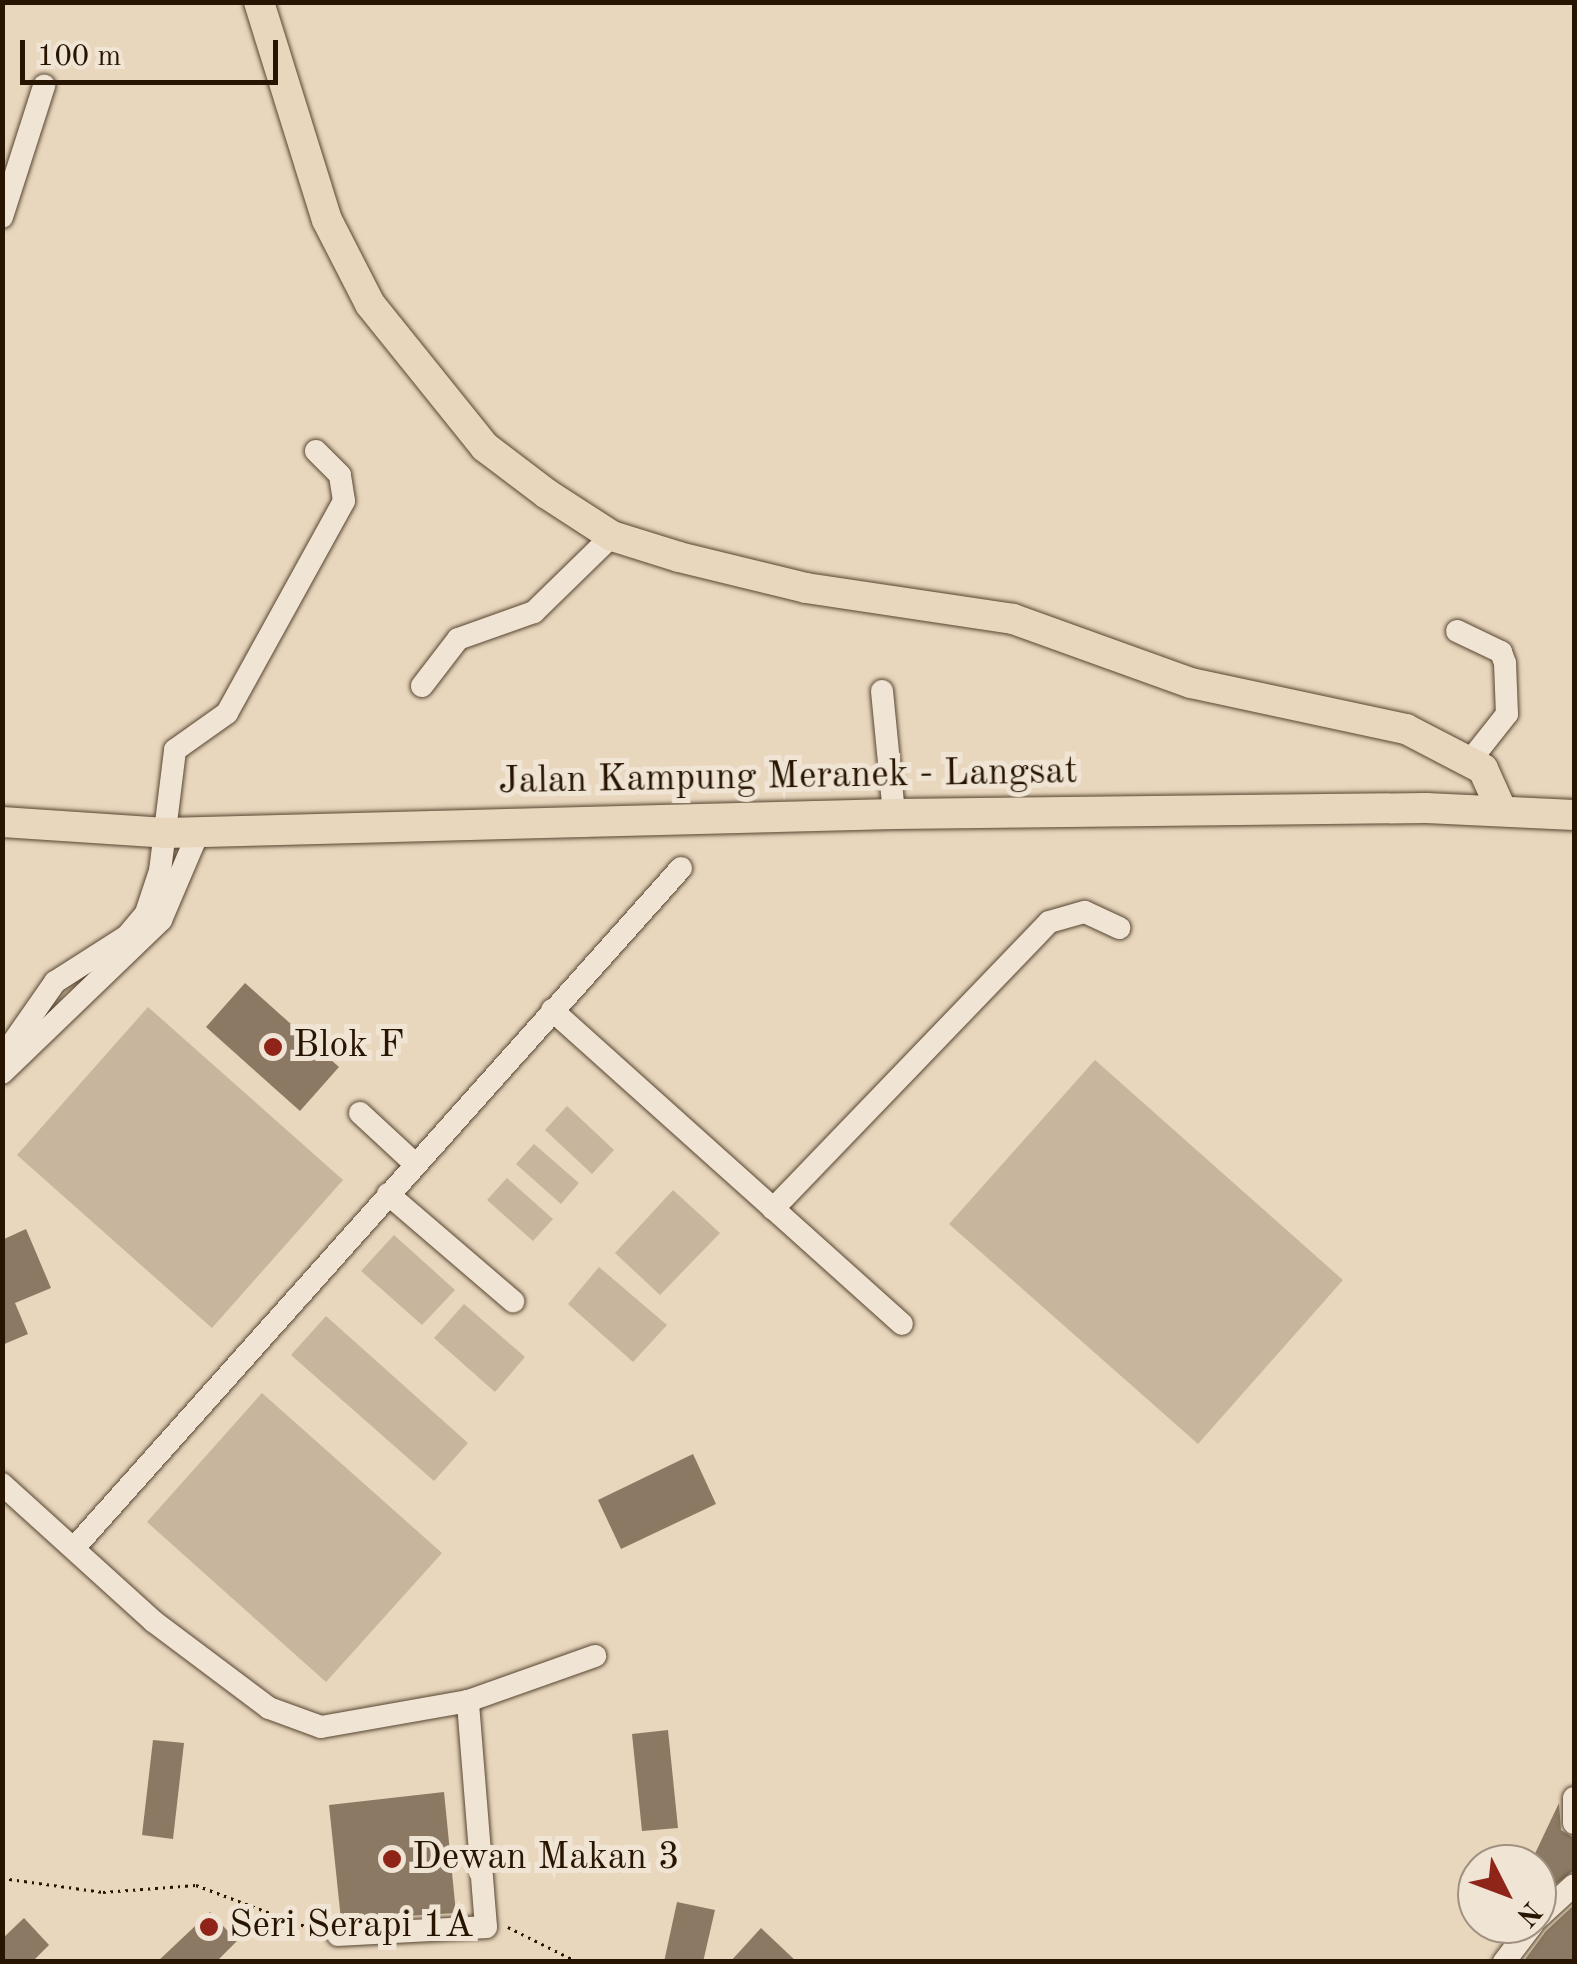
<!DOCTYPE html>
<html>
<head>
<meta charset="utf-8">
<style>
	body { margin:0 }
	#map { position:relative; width:1577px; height:1964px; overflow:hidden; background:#e8d6bd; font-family:"Old Standard TT",serif }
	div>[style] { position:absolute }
	.green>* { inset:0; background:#c7b59d }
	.building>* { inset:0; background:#8b7963 }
	.path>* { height:2.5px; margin-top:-1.25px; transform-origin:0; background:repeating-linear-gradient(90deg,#271501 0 2.5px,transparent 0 7.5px) }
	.roads { filter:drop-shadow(0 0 2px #574530) drop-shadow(0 0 2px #574530) }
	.minor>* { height:22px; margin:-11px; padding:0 11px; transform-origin:11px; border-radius:11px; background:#f0e4d4 }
	.major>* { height:30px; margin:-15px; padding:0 15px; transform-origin:15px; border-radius:15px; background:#e8d6bd }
	.dots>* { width:28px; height:28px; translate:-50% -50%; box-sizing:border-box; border:5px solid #f0e4d4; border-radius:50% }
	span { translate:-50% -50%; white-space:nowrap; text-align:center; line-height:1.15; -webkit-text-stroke:10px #f0e4d4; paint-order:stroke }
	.street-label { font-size:38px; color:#271501 }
	.poi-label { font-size:38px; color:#271501 }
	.left { translate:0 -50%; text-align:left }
	.frame { position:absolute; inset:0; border:5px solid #271501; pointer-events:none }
	.north { position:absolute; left:1457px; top:1844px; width:100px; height:100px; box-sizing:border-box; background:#f0e4d4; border:2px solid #a09180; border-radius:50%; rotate:132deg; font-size:28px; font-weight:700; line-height:40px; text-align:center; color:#271501 }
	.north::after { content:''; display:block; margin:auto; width:35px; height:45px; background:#8f2418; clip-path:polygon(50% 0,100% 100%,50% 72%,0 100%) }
	.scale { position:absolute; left:20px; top:40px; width:258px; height:45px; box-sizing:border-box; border:5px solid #271501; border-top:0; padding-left:12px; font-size:30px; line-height:35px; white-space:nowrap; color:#271501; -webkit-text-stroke:8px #f0e4d4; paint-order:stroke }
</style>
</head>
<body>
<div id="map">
	<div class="green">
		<div style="clip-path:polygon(148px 1007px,343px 1180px,212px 1328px,17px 1155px)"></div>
		<div style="clip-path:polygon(1095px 1060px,1343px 1280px,1198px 1444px,949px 1224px)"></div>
		<div style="clip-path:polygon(567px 1106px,614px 1150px,592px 1174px,545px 1130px)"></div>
		<div style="clip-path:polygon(534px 1144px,579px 1183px,561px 1204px,516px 1164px)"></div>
		<div style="clip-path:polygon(507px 1178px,553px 1219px,533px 1241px,487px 1200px)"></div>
		<div style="clip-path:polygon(673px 1190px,720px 1233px,660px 1295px,615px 1253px)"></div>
		<div style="clip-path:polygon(394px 1235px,455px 1290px,422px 1325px,361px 1271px)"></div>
		<div style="clip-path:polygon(599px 1267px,667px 1325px,633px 1362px,568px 1304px)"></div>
		<div style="clip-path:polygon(464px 1304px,525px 1357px,495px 1392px,434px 1338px)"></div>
		<div style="clip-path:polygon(326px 1316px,468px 1443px,434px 1481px,291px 1355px)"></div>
		<div style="clip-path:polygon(262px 1393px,442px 1553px,326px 1682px,147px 1522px)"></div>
	</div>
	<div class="building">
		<div style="clip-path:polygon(245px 983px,339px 1067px,300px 1111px,206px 1027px)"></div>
		<div style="clip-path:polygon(26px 1229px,51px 1288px,15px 1303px,28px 1334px,2px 1345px,2px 1240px)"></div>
		<div style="clip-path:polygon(693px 1454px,716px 1504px,621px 1549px,598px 1500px)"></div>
		<div style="clip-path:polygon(668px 1730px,678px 1828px,642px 1831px,632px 1734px)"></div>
		<div style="clip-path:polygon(153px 1740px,184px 1743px,173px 1839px,142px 1835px)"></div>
		<div style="clip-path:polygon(444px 1792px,456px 1913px,341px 1920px,329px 1805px)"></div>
		<div style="clip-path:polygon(1559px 1803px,1561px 1830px,1574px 1838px,1574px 1870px,1537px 1899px,1537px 1864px,1530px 1864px)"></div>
		<div style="clip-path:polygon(677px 1902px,715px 1910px,703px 1962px,664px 1962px)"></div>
		<div style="clip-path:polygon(1574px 1905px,1574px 1962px,1523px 1962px,1546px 1931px)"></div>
		<div style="clip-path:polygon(210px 1912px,237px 1941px,216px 1962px,157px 1962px)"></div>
		<div style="clip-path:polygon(24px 1918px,49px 1945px,32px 1962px,2px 1962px,2px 1939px)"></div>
		<div style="clip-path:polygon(761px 1928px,797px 1962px,730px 1962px)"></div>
	</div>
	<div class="path">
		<div style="left:2px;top:1878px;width:102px;rotate:7.9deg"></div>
		<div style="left:103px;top:1892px;width:93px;rotate:-4.3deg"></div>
		<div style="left:196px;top:1885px;width:128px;rotate:20.6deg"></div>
		<div style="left:508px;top:1927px;width:78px;rotate:26.6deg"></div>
	</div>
	<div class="roads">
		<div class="minor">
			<div style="left:2px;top:217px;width:138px;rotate:-72.2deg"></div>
			<div style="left:1457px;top:631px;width:49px;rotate:25.5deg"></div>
			<div style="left:1501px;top:652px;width:12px;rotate:70deg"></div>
			<div style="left:1505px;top:663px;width:51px;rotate:87.8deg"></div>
			<div style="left:1507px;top:714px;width:61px;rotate:128.4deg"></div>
			<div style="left:422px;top:686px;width:59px;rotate:-52.5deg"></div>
			<div style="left:458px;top:639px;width:81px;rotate:-19.6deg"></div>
			<div style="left:534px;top:612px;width:109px;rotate:-44.3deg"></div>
			<div style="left:882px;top:691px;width:124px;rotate:84.4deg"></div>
			<div style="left:552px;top:1010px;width:470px;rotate:41.9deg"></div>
			<div style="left:2px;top:1058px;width:93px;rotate:-55.1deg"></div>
			<div style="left:55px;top:982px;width:85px;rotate:-32.6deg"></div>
			<div style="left:127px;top:936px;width:30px;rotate:-50deg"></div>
			<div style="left:146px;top:913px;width:44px;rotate:-71.6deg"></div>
			<div style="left:160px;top:871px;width:122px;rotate:-82.9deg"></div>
			<div style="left:175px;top:750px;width:64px;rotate:-35.4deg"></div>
			<div style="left:227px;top:713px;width:242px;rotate:-61.1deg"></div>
			<div style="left:344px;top:501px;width:26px;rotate:-99deg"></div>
			<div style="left:340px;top:475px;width:34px;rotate:-135deg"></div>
			<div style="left:2px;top:1073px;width:221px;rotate:-43.9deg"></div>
			<div style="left:161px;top:920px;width:97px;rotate:-66.9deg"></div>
			<div style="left:360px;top:1113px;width:74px;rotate:42.8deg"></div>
			<div style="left:388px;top:1194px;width:165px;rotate:40.6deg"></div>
			<div style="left:773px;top:1209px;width:398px;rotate:-46.1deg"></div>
			<div style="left:1049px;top:922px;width:37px;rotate:-16deg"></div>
			<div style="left:1085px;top:912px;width:38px;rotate:25deg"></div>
			<div style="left:2px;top:1484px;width:204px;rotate:42.2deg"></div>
			<div style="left:153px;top:1621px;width:145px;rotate:36.9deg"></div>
			<div style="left:269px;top:1708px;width:55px;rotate:20.1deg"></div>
			<div style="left:321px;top:1727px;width:149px;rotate:-10deg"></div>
			<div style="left:468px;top:1701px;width:135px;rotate:-19.5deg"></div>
			<div style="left:75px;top:1547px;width:910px;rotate:-48.25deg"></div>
			<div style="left:1574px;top:1798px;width:25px;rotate:90deg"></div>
			<div style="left:1537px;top:1919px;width:50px;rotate:-42.6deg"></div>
			<div style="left:338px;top:1935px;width:148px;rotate:-3.1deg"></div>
			<div style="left:486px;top:1927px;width:227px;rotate:-94.6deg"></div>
			<div style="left:1504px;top:1962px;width:48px;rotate:-52.7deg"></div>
		</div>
		<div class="major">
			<div style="left:259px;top:2px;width:228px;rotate:72.7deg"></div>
			<div style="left:327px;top:220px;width:94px;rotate:62.9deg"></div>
			<div style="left:370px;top:304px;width:184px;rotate:51.2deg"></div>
			<div style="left:485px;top:447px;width:78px;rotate:37.2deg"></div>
			<div style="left:547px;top:494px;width:77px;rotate:32.9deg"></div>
			<div style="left:612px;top:536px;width:70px;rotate:17.4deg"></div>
			<div style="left:679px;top:557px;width:131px;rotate:13.7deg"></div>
			<div style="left:806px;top:588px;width:209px;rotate:8.5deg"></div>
			<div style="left:1013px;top:619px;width:189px;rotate:19.8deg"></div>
			<div style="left:1191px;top:683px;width:220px;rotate:12.1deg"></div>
			<div style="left:1406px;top:729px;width:87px;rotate:27.5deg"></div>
			<div style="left:1483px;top:769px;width:44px;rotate:65.8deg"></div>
			<div style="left:2px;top:822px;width:164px;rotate:3.8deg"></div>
			<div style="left:166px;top:833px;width:728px;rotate:-1.5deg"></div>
			<div style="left:894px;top:814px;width:532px;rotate:-0.65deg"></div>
			<div style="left:1426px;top:808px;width:148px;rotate:2.7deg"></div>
		</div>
	</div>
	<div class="dots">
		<div style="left:273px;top:1047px;background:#8f2418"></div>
		<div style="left:392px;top:1859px;background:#8f2418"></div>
		<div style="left:209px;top:1927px;background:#8f2418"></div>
	</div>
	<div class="street-label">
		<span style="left:788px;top:778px;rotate:-1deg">Jalan Kampung Meranek - Langsat</span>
	</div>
	<div class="poi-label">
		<span class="left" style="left:293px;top:1047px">Blok F</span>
		<span class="left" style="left:412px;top:1859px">Dewan Makan 3</span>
		<span class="left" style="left:229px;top:1927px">Seri Serapi 1A</span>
	</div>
	<div class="frame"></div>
	<div class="north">N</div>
	<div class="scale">100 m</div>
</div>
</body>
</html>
